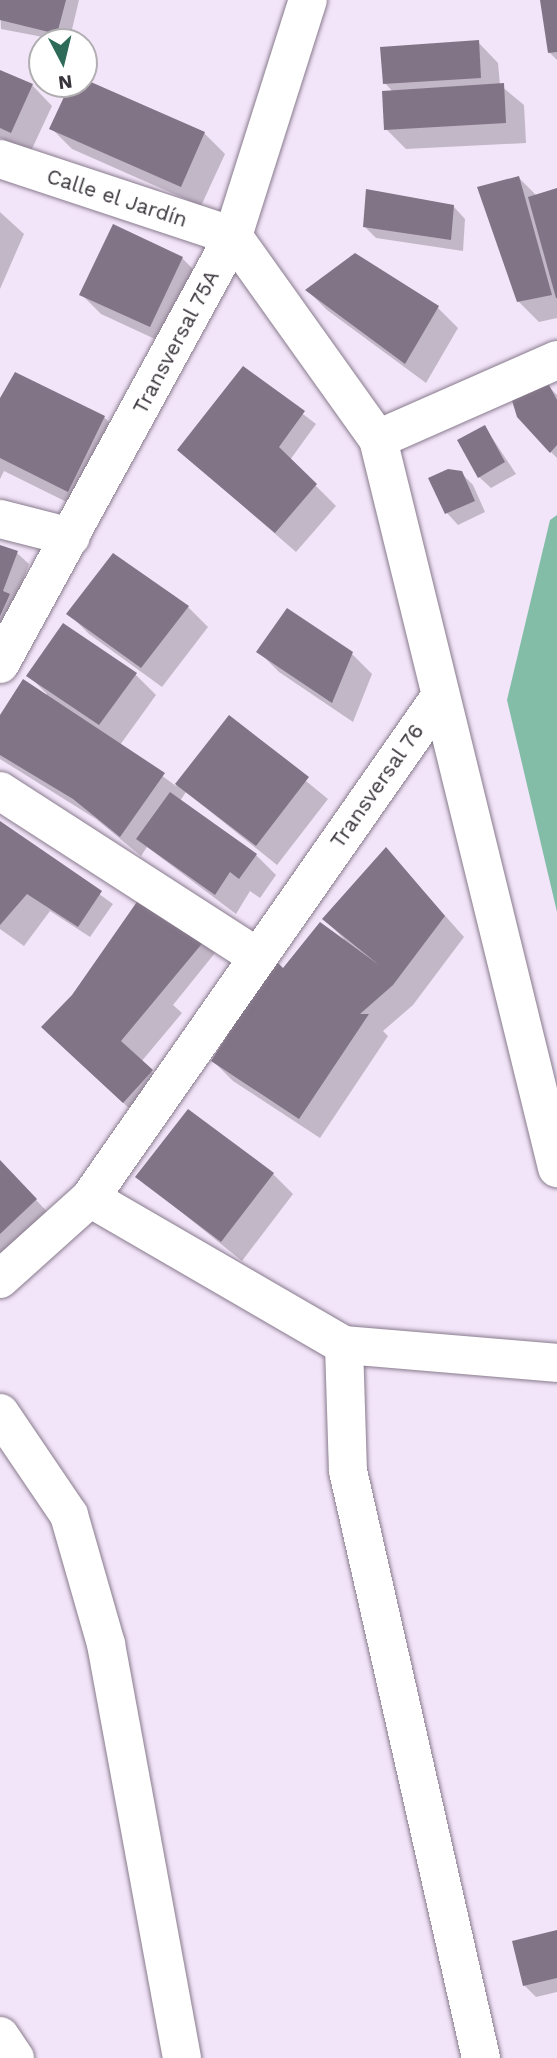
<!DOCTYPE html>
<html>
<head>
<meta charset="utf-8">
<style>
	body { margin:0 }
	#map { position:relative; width:557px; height:2058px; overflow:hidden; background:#f3e5f9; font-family:"Work Sans",sans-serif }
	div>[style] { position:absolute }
	.water>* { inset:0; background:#83bda8 }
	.shadow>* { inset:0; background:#0003 }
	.building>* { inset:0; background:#817486 }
	.roads { filter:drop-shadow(0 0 2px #887b8d) drop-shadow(0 0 2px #887b8d) }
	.minor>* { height:38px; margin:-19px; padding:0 19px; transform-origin:19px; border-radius:19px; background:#fff }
	.tertiary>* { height:38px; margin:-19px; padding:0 19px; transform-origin:19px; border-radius:19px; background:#fff }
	span { translate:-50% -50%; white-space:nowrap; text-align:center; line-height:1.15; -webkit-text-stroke:7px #fff; paint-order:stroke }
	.street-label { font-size:21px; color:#3a353c }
	.north { position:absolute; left:28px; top:28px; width:70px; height:70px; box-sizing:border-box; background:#fff; border:2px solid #b0aeb1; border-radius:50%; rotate:173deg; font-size:19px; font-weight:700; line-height:28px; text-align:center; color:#3a353c }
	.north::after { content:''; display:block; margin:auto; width:24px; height:32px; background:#2d6b58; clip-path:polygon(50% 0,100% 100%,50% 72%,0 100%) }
</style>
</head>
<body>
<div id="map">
	<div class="water">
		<div style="clip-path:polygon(557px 515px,557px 912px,507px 700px,550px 520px)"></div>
	</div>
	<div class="shadow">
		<div style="clip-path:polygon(0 0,79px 0,69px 42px,1px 29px)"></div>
		<div style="clip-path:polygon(542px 0,557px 0,557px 60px,550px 53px)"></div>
		<div style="clip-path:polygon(478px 42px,498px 63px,500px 85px,524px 105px,526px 143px,406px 149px,386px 129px,393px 92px,385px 83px)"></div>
		<div style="clip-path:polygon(0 72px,32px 85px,52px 106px,31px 151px,0 138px)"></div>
		<div style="clip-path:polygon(84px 80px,204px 133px,225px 154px,201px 206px,72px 149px,51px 128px,72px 84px)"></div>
		<div style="clip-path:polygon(519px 178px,537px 196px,557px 190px,557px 318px,539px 322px,519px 302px)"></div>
		<div style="clip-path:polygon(454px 207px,465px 219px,463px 251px,376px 238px,364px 226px)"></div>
		<div style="clip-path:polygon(0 212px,24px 234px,0 289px)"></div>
		<div style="clip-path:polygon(355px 255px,438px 308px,458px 328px,426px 383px,327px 310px,307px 290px)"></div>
		<div style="clip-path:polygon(182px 258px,202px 278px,170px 346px,101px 314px,81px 294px)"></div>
		<div style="clip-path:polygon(244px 369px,316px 424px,290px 460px,336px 506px,296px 552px,179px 450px)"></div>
		<div style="clip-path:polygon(547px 385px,557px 395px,557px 458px,551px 452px)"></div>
		<div style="clip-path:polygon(0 400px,104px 417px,128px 442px,93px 515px,4px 471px,0 479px)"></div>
		<div style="clip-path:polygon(485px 427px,516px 474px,491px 488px,479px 477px)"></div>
		<div style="clip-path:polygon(461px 473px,473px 485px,485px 512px,458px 525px,447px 513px,430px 479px)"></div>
		<div style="clip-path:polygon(0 547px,17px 553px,29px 564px,15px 602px,0 674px)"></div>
		<div style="clip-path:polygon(113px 556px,188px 607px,208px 627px,162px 687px,89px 634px,69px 614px)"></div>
		<div style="clip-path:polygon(259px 652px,352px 654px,372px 674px,353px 722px,279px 672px)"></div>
		<div style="clip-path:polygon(135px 674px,156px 695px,120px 745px,176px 786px,229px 718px,328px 799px,277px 865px,186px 792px,180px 801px,256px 855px,276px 875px,260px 898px,250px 891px,236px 914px,147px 847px,141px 856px,96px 819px,0 759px,0 719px,47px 694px,28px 675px)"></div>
		<div style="clip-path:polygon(0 823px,113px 904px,90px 937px,50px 911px,24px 946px,0 929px)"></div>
		<div style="clip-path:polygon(386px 849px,464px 937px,413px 1005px,383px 1031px,388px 1036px,320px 1138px,233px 1081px,213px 1061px,283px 970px,344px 939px,324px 919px)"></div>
		<div style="clip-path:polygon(141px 899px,215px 953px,173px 1005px,182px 1013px,141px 1062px,172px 1091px,144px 1122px,64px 1048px,74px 996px)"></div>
		<div style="clip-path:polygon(0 1162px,56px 1221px,0 1273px)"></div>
		<div style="clip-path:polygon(273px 1174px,293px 1194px,242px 1261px,138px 1177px)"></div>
		<div style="clip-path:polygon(557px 1932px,557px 1992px,536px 1997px,524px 1985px)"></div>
	</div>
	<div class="building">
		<div style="clip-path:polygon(0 0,66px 0,57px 34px,0 20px)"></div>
		<div style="clip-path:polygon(540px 0,557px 0,557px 52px,548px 53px)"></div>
		<div style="clip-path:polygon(479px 40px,481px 78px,383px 84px,380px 47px)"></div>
		<div style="clip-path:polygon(0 70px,33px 84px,11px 133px,0 128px)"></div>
		<div style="clip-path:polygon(84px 79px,205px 132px,181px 187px,49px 129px,70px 84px,84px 84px)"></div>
		<div style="clip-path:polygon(504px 83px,506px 123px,384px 130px,382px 91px)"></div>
		<div style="clip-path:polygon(519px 176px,552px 295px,517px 302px,477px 187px)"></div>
		<div style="clip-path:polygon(557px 188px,557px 298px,556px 298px,528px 197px)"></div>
		<div style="clip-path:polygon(366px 189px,454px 205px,451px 240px,363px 227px)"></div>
		<div style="clip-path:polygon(113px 224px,183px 257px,150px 327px,79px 295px)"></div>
		<div style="clip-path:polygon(355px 253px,439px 306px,405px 364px,305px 290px)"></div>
		<div style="clip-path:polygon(243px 366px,305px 411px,279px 447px,317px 484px,275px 533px,177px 450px)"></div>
		<div style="clip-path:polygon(15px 372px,105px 416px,68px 492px,0 458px,0 398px)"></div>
		<div style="clip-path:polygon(548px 383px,557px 400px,557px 445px,550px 453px,517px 417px,510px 394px)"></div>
		<div style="clip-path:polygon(485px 425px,505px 462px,478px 478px,457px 440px)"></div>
		<div style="clip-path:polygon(448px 469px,462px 471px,475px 501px,445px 514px,428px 478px)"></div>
		<div style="clip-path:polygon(0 545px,18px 551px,3px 591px,10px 594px,0 616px)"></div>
		<div style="clip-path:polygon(113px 553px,189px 606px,141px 668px,66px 614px)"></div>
		<div style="clip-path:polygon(287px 608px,353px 652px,332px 703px,256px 652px)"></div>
		<div style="clip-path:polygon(63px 623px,137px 673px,99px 725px,26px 676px)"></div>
		<div style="clip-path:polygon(23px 679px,165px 773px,120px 837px,73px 799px,0 755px,0 715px)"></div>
		<div style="clip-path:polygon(229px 715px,309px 777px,256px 846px,175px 784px)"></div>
		<div style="clip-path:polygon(170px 792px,257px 854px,239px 879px,230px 872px,215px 895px,136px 839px)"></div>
		<div style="clip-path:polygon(0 821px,102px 891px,78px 927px,27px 894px,0 925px)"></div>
		<div style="clip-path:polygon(386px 847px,445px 916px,393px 985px,360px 1014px,369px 1014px,299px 1119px,211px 1061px,275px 960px,283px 968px,320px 922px,379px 965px,322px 919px)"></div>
		<div style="clip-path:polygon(141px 896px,205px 940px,121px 1041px,153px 1070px,123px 1103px,41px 1027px,72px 995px)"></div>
		<div style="clip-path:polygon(188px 1109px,274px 1173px,221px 1242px,135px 1177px)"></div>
		<div style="clip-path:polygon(0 1160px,37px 1199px,0 1234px)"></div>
		<div style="clip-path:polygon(557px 1930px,557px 1978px,523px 1986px,512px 1941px)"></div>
	</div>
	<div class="roads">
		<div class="minor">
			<div style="left:0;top:159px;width:245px;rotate:18.3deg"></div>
			<div style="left:233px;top:236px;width:249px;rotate:54.5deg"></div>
			<div style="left:378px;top:439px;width:751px;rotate:76.2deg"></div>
			<div style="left:378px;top:439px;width:196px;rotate:-23.8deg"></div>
			<div style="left:0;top:519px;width:73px;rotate:14.2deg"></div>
			<div style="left:0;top:791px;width:307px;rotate:32.8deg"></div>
			<div style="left:90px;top:1198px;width:293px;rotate:30.1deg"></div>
			<div style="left:344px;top:1345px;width:214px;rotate:4.8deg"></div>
			<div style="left:0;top:1279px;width:121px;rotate:-42deg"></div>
			<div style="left:90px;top:1198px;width:611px;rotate:-55.06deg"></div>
			<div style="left:344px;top:1345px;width:126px;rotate:88.2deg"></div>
			<div style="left:348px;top:1471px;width:602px;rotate:77.23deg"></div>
			<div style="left:0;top:1413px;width:123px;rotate:55.9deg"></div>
			<div style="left:69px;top:1515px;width:134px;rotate:74deg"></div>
			<div style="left:106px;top:1644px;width:421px;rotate:79.6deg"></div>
			<div style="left:0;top:2036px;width:27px;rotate:56deg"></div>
		</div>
		<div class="tertiary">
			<div style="left:0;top:664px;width:487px;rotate:-61.4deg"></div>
			<div style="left:233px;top:236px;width:248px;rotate:-72.4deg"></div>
		</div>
	</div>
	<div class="street-label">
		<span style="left:117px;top:198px;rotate:18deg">Calle el Jardín</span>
		<span style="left:176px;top:342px;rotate:-62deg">Transversal 75A</span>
		<span style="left:377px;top:786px;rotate:-55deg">Transversal 76</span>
	</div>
	<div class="north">N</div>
</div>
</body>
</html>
